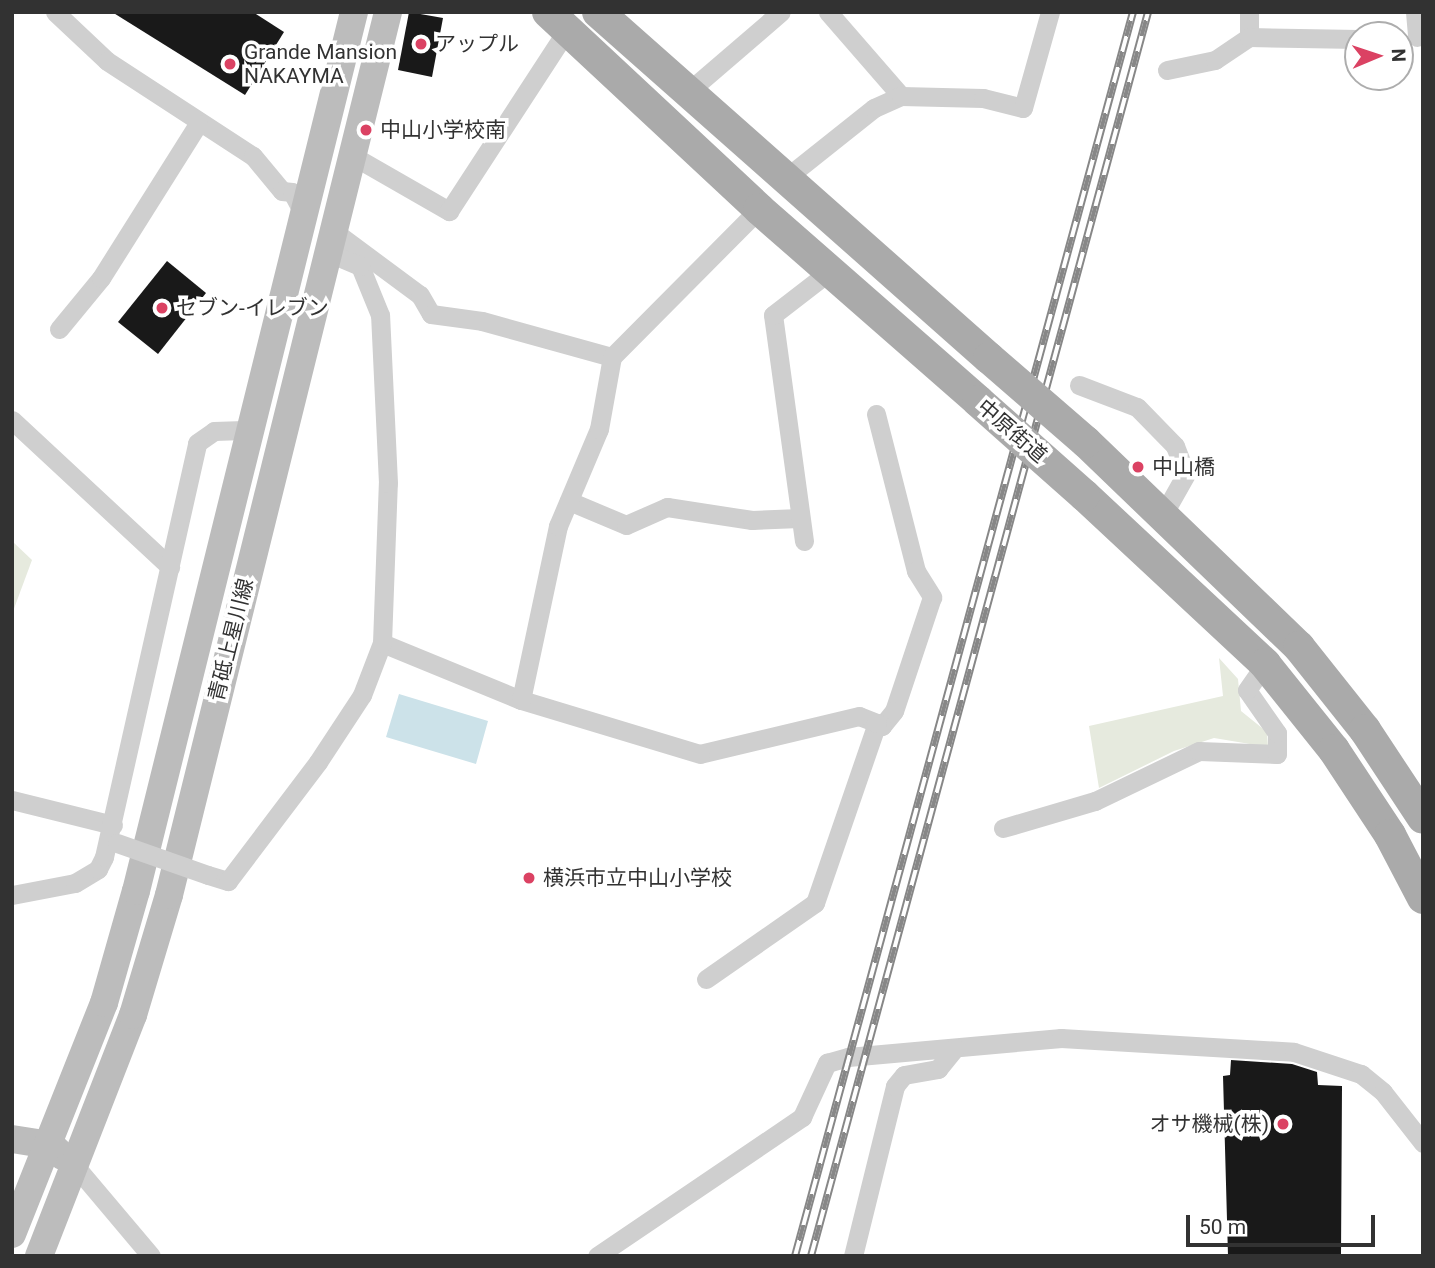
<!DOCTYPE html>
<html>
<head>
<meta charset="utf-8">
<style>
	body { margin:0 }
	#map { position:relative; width:1435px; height:1268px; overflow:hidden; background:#fff; font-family:Roboto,"Noto Sans JP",sans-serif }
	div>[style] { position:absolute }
	.green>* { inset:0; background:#e6eade }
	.water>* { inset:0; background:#cce2e9 }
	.building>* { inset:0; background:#191919 }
	.street>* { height:19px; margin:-9.5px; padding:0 9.5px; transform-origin:9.5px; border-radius:9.5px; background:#cfcfcf }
	.secondary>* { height:28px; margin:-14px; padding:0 14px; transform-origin:14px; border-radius:14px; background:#bcbcbc }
	.primary>* { height:32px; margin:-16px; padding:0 16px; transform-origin:16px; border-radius:16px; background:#aaa }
	.rail>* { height:8px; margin-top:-4px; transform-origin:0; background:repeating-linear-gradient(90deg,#fff 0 16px,#878787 0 32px); box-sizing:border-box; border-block:2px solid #878787 }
	.street-bridge>* { height:19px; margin:-9.5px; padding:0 9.5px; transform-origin:9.5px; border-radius:9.5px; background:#cfcfcf }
	.primary-bridge>* { height:32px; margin:-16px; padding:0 16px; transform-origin:16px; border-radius:16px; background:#aaa }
	.dots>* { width:19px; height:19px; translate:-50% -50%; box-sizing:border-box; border:4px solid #fff; border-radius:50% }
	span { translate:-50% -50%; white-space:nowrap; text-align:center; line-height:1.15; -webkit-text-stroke:7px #fff; paint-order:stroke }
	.poi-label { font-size:21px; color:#323232 }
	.left { translate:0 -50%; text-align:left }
	.right { translate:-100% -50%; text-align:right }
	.street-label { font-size:21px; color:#323232 }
	.frame { position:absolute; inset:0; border:14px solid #323232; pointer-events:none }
	.north { position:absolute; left:1344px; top:21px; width:70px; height:70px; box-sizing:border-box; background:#fff; border:2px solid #adadad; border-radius:50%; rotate:88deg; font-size:19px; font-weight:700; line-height:28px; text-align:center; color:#323232 }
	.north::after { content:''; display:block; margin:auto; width:24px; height:32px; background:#db4263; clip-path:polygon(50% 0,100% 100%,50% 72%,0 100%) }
	.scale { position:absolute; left:1186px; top:1215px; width:189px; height:32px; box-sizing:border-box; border:4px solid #323232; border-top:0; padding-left:9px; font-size:21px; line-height:24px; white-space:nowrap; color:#323232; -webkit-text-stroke:5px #fff; paint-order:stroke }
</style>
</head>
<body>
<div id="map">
	<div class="green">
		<div style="clip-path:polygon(12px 541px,32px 560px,12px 614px)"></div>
		<div style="clip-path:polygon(1219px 658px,1238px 679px,1241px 711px,1267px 732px,1268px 747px,1214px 738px,1174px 751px,1099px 788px,1089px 726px,1223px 696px)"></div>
	</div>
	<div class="water">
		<div style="clip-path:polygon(399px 694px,488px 721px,476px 764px,386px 737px)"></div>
	</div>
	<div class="building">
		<div style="clip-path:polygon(112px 12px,253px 12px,284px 32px,245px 95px)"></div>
		<div style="clip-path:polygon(409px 12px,443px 18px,432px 77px,398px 70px)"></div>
		<div style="clip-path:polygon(167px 261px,206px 293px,158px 354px,118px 322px)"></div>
		<div style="clip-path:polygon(1231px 1060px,1292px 1064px,1317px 1072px,1318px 1085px,1342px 1086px,1341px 1256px,1228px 1256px,1223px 1076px,1230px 1075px)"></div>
	</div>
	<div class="street">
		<div style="left:55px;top:12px;width:71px;rotate:43.3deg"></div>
		<div style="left:107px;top:61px;width:174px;rotate:33.1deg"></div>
		<div style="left:253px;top:156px;width:45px;rotate:50.4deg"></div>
		<div style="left:282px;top:191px;width:10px;rotate:6deg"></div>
		<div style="left:292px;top:192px;width:30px;rotate:62deg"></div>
		<div style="left:828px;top:12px;width:111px;rotate:49deg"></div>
		<div style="left:1249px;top:12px;width:25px;rotate:90deg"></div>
		<div style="left:1415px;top:12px;width:25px;rotate:85deg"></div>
		<div style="left:1167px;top:70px;width:49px;rotate:-11.8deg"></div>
		<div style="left:1215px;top:60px;width:41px;rotate:-34.1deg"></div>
		<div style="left:1249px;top:37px;width:109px;rotate:1.1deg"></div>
		<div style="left:689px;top:91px;width:121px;rotate:-40.7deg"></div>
		<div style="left:353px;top:156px;width:111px;rotate:29.8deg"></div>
		<div style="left:449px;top:211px;width:216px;rotate:-56.9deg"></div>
		<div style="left:786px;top:178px;width:112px;rotate:-38.5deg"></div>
		<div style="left:874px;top:108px;width:30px;rotate:-24deg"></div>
		<div style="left:901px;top:96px;width:82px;rotate:1.4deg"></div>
		<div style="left:983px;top:98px;width:41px;rotate:14deg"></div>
		<div style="left:1023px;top:108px;width:100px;rotate:-74.3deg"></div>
		<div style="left:332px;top:230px;width:109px;rotate:36.5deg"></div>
		<div style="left:420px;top:295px;width:22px;rotate:60deg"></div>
		<div style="left:431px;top:314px;width:51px;rotate:7.8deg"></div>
		<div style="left:482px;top:321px;width:135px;rotate:15.5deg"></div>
		<div style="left:59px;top:329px;width:66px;rotate:-50.5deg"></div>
		<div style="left:101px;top:278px;width:182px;rotate:-57.8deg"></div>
		<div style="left:1079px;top:385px;width:62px;rotate:20.8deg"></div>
		<div style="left:1137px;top:407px;width:54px;rotate:45.7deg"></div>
		<div style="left:1175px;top:446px;width:30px;rotate:69deg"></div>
		<div style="left:1186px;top:474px;width:45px;rotate:119.4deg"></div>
		<div style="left:876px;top:414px;width:162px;rotate:75.7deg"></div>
		<div style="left:916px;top:571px;width:31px;rotate:58deg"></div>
		<div style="left:932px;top:597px;width:120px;rotate:108.4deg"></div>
		<div style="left:894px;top:711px;width:19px;rotate:129deg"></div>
		<div style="left:882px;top:726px;width:6px;rotate:-149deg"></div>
		<div style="left:12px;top:420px;width:216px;rotate:42.9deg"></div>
		<div style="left:569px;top:501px;width:62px;rotate:22.8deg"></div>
		<div style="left:626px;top:525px;width:45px;rotate:-23.7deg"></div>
		<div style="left:667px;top:507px;width:86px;rotate:8.7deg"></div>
		<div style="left:752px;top:520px;width:48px;rotate:-2.4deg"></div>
		<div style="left:804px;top:541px;width:228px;rotate:-97.8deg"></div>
		<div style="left:773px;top:315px;width:72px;rotate:-37.7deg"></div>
		<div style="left:382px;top:643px;width:150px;rotate:22.3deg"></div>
		<div style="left:12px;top:800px;width:104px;rotate:13.9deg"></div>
		<div style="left:1003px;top:828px;width:96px;rotate:-16.4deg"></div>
		<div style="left:1095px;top:801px;width:115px;rotate:-25.7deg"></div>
		<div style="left:1199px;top:751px;width:78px;rotate:2.2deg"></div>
		<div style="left:1277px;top:754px;width:21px;rotate:-90deg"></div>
		<div style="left:1277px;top:733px;width:52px;rotate:-124.9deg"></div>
		<div style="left:1247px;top:690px;width:32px;rotate:-55deg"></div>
		<div style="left:208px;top:875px;width:21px;rotate:17deg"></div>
		<div style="left:228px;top:881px;width:149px;rotate:-52.9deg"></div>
		<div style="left:318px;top:762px;width:80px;rotate:-56.7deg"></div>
		<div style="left:362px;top:695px;width:56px;rotate:-69deg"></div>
		<div style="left:382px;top:643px;width:160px;rotate:-87.9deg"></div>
		<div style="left:388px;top:483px;width:168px;rotate:-92.7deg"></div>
		<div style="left:380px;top:315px;width:53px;rotate:-112.2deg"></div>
		<div style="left:360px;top:266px;width:36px;rotate:-157deg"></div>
		<div style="left:12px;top:895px;width:64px;rotate:-10.8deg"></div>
		<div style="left:75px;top:883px;width:27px;rotate:-31deg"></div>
		<div style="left:98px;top:869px;width:13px;rotate:-63deg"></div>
		<div style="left:104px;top:857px;width:424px;rotate:-77.3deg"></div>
		<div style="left:197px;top:443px;width:21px;rotate:-35deg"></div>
		<div style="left:214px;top:431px;width:37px;rotate:-2deg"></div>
		<div style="left:706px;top:979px;width:133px;rotate:-34.9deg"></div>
		<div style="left:815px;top:903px;width:190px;rotate:-71deg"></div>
		<div style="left:877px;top:723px;width:19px;rotate:-159deg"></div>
		<div style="left:859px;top:716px;width:163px;rotate:166.6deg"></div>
		<div style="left:700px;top:754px;width:187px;rotate:-163.2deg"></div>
		<div style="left:521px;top:700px;width:178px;rotate:-78deg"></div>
		<div style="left:558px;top:526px;width:105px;rotate:-67.1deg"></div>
		<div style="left:599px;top:429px;width:73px;rotate:-79.8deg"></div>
		<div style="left:612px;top:357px;width:209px;rotate:-45.2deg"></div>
		<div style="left:76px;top:1167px;width:116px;rotate:49.9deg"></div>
		<div style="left:597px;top:1256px;width:248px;rotate:-34.1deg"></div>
		<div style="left:802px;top:1117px;width:60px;rotate:-65.2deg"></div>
		<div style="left:827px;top:1063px;width:22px;rotate:-16deg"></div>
		<div style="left:848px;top:1057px;width:214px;rotate:-5.1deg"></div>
		<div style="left:1061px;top:1038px;width:233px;rotate:3.4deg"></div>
		<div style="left:1294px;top:1052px;width:71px;rotate:18.2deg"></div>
		<div style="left:1361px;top:1074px;width:28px;rotate:39deg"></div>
		<div style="left:1383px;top:1092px;width:65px;rotate:51.9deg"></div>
		<div style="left:853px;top:1256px;width:175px;rotate:-76.1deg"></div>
		<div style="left:895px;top:1086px;width:14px;rotate:-51deg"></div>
		<div style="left:904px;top:1075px;width:35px;rotate:-10deg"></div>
		<div style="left:938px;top:1069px;width:27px;rotate:-51deg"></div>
	</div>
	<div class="secondary">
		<div style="left:12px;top:1139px;width:39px;rotate:9deg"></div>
		<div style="left:51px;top:1145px;width:16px;rotate:43deg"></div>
		<div style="left:12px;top:1234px;width:249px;rotate:-68.3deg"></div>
		<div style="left:104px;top:1003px;width:116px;rotate:-74.1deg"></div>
		<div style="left:136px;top:891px;width:906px;rotate:-76.07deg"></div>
		<div style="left:39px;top:1256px;width:259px;rotate:-68.7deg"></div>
		<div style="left:133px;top:1015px;width:125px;rotate:-73.3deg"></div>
		<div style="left:169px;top:895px;width:910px;rotate:-76.07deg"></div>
	</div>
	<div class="primary">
		<div style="left:548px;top:12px;width:289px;rotate:43deg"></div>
		<div style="left:759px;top:209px;width:291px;rotate:41.2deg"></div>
		<div style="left:598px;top:12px;width:522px;rotate:41.51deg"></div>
		<div style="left:1086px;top:442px;width:296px;rotate:43.9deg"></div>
		<div style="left:1299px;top:647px;width:106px;rotate:51.5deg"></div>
		<div style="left:1365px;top:730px;width:105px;rotate:56.6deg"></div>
		<div style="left:1084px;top:495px;width:248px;rotate:43deg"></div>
		<div style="left:1265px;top:664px;width:110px;rotate:51.3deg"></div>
		<div style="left:1334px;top:750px;width:102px;rotate:56.6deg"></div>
		<div style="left:1390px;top:835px;width:71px;rotate:62.4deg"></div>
	</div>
	<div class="rail">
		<div style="left:795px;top:1256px;width:1289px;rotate:-74.8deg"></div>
		<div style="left:811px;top:1256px;width:1289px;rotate:-74.84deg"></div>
	</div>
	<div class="street-bridge">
		<div style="left:117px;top:843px;width:96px;rotate:19.4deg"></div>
	</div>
	<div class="primary-bridge">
		<div style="left:989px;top:358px;width:128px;rotate:40.9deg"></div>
		<div style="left:978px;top:401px;width:142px;rotate:41.6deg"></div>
	</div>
	<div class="dots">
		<div style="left:421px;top:44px;background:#db4263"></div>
		<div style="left:230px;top:64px;background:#db4263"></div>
		<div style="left:366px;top:130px;background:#db4263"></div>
		<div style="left:162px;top:308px;background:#db4263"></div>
		<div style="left:1138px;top:467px;background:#db4263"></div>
		<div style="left:529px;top:878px;background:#db4263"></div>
		<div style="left:1283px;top:1124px;background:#db4263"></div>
	</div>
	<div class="poi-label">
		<span class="left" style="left:435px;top:44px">アップル</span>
		<span class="left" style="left:244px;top:64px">Grande Mansion<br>NAKAYMA</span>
		<span class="left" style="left:380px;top:130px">中山小学校南</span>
		<span class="left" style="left:176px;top:308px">セブン-イレブン</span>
		<span class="left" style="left:1152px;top:467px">中山橋</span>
		<span class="left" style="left:543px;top:878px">横浜市立中山小学校</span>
		<span class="right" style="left:1269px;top:1124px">オサ機械(株)</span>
	</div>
	<div class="street-label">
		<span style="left:1012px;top:431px;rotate:41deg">中原街道</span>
		<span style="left:231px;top:640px;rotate:-76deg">青砥上星川線</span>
	</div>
	<div class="frame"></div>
	<div class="north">N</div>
	<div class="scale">50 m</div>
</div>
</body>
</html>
